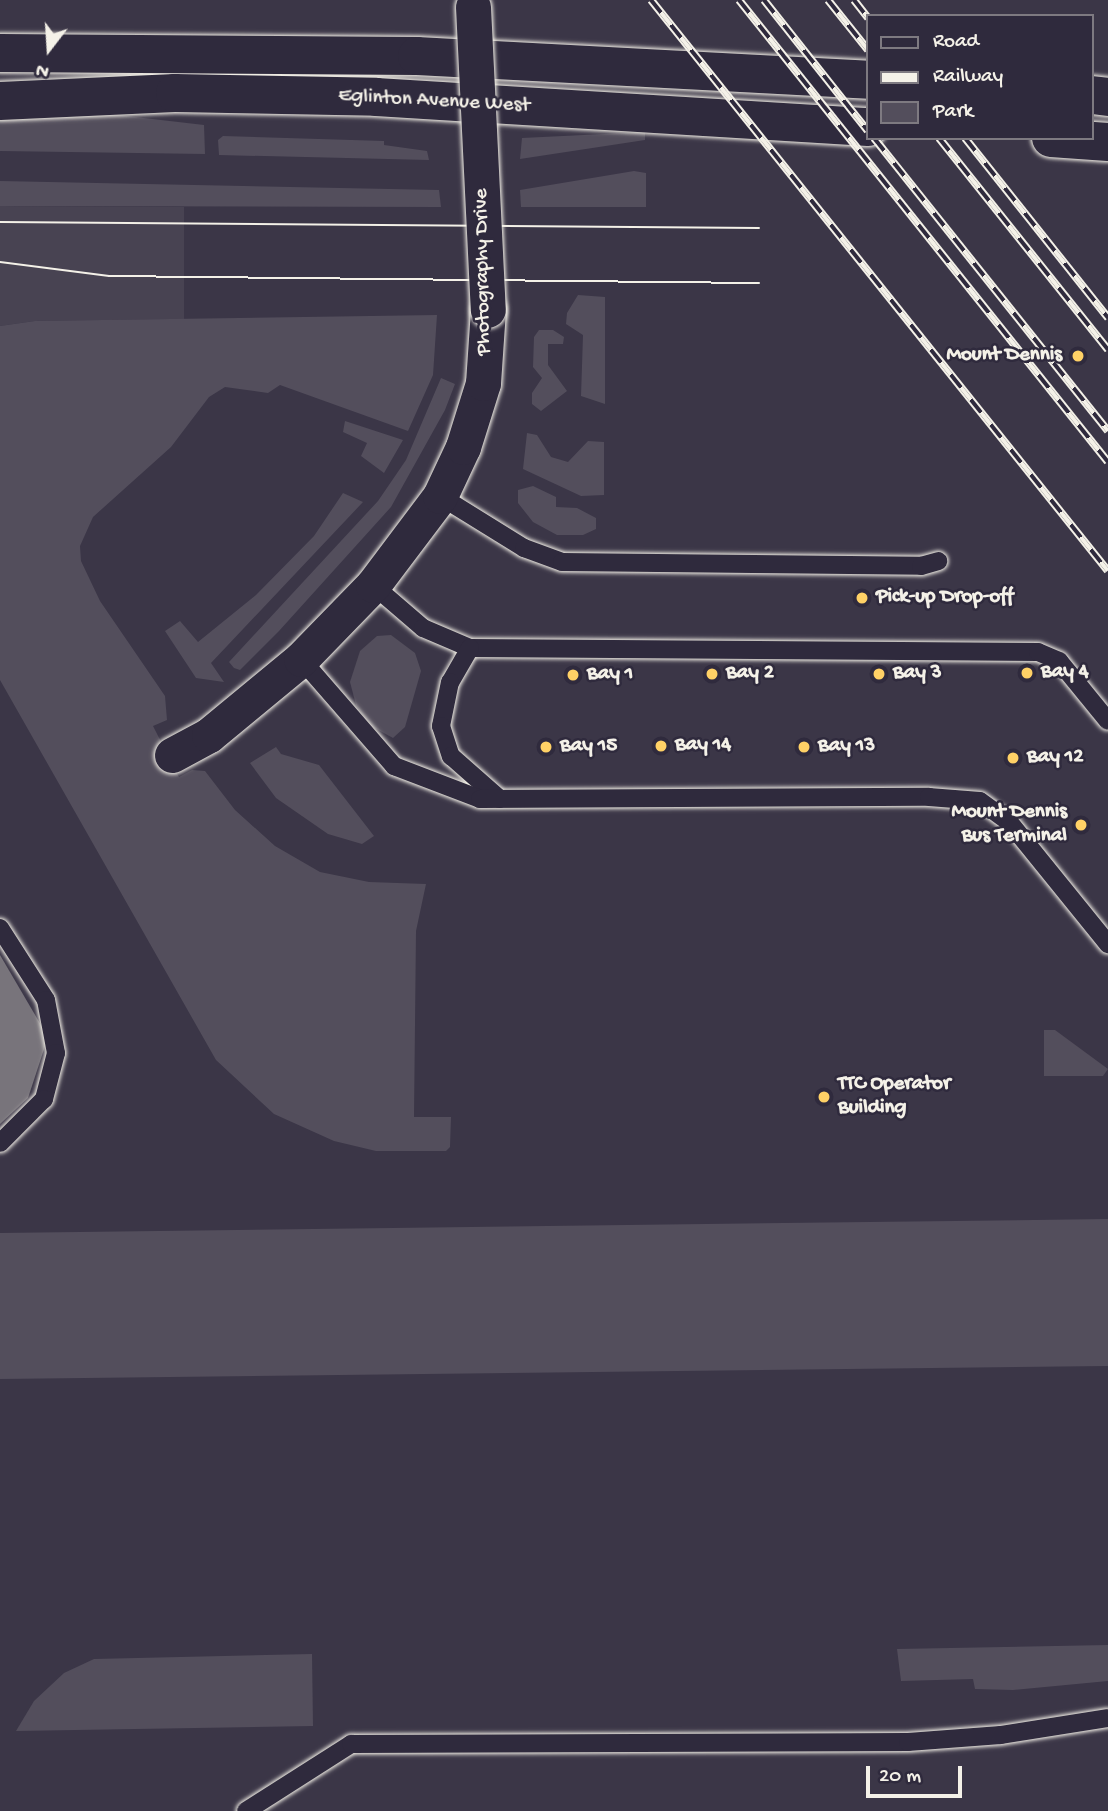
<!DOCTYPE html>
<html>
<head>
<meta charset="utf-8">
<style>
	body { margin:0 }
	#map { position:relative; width:1108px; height:1811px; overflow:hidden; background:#3b3647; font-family:"Gochi Hand",sans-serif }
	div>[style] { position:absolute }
	.built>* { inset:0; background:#484352 }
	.green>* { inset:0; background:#534e5c }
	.water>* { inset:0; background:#78747b }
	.roads { filter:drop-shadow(0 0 2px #f4f1e8) drop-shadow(0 0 2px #f4f1e8) }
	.lane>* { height:18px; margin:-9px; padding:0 9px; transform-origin:9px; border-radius:9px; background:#2f2a3d }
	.street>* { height:35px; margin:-17.5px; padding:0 17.5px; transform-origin:17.5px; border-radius:17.5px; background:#2f2a3d }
	.primary>* { height:38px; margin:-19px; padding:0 19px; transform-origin:19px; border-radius:19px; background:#2f2a3d }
	.tram>* { height:2px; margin:-1px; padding:0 1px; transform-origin:1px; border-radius:1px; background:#f4f1e8 }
	.rail>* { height:8px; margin-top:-4px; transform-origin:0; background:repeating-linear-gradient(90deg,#2f2a3d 0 16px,#f4f1e8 0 32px); box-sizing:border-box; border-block:2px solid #f4f1e8 }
	.bridges { filter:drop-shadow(0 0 2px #f4f1e8) drop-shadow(0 0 2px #f4f1e8) }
	.street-bridge>* { height:35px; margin:-17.5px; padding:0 17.5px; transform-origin:17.5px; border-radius:17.5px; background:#2f2a3d }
	.dots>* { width:19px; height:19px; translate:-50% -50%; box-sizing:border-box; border:4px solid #2f2a3d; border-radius:50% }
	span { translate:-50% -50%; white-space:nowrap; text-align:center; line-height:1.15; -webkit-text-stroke:5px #2f2a3d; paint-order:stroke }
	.street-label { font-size:21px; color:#f4f1e8 }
	.poi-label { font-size:21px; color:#f4f1e8; font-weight:700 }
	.right { translate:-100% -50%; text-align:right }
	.left { translate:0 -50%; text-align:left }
	.legend { position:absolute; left:866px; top:14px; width:228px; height:126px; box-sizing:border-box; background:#2f2a3d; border:2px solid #7e7a81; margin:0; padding:9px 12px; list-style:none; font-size:21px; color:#f4f1e8 }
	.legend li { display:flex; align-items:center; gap:14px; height:35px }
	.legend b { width:35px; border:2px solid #7e7a81 }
	.north { position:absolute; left:14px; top:14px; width:70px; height:70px; -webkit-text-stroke:5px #2f2a3d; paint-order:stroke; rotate:197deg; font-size:19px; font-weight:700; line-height:28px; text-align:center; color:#f4f1e8 }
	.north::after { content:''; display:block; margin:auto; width:24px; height:32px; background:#f4f1e8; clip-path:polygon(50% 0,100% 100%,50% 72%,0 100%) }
	.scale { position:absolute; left:866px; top:1766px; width:96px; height:32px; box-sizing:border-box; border:4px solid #f4f1e8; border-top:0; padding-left:9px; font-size:21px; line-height:24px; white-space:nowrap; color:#f4f1e8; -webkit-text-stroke:5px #2f2a3d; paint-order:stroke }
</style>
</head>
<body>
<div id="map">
	<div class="built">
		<div style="clip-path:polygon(0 206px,184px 207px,184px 319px,35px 321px,0 326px)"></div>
	</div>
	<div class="green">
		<div style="clip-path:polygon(101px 113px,204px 125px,205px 154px,0 151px,0 118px)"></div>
		<div style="clip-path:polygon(645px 132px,645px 140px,520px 159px,522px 138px)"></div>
		<div style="clip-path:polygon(223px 136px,384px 141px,384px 145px,427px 151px,429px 160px,219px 155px,218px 140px)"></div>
		<div style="clip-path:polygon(634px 171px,646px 173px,646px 207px,521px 207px,520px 190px)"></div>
		<div style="clip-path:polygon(0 181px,439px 190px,441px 207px,0 206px)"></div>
		<div style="clip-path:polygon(578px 295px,605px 297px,605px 404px,581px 396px,583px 335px,566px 324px,567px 313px)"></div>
		<div style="clip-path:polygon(437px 315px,433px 375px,408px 431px,280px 385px,268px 393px,225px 387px,209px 397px,171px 447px,93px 517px,80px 546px,81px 561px,100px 601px,165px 696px,167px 720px,153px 726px,179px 777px,192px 770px,205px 771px,235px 810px,275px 846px,320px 872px,369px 882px,426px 884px,416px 931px,414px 1117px,451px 1117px,450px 1147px,446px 1151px,376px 1151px,334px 1141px,274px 1114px,216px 1060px,0 680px,0 326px,35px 321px)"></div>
		<div style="clip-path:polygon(539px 330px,553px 330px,564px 337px,563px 344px,548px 344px,548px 365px,567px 391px,541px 411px,532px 404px,532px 393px,542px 378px,533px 367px,534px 337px)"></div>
		<div style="clip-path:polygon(441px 378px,455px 384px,445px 410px,391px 507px,279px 631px,240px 670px,234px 668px,229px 662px,378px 501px,406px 460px)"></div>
		<div style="clip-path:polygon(345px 421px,403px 440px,384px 473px,361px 456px,367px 443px,343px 432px)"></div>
		<div style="clip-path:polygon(527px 433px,537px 435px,551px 457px,568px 462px,588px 441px,604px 442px,604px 495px,581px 496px,523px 469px)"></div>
		<div style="clip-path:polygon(533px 486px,556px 497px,556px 507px,577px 508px,596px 518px,596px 529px,583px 535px,557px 535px,533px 522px,518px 503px,518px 490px)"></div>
		<div style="clip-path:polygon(343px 493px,363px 502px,211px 663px,224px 682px,196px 678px,165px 631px,180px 621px,198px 642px,256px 595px,314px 536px)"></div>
		<div style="clip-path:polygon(391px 635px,415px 653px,421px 671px,405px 727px,393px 738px,371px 726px,356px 705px,350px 682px,360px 651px,377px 636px)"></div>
		<div style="clip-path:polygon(276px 747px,281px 754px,319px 765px,374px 836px,362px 844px,328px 834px,276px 798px,250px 763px)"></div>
		<div style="clip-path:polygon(1044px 1030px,1055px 1030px,1108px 1069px,1103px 1076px,1044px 1076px)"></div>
		<div style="clip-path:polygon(1108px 1219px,1108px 1366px,0 1379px,0 1233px)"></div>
		<div style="clip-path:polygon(1108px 1645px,1108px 1681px,1013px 1690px,975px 1689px,973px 1679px,901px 1681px,897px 1649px)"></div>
		<div style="clip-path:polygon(312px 1654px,313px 1726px,16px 1731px,34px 1701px,64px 1673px,94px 1659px)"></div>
	</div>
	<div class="water">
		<div style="clip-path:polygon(0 955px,48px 1037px,28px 1098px,0 1124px)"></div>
	</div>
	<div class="roads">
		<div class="lane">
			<div style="left:440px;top:496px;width:99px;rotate:31.8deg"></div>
			<div style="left:524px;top:548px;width:40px;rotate:20.2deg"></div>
			<div style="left:562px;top:562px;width:359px;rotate:0.6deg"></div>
			<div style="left:921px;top:566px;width:18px;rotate:-16deg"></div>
			<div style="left:373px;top:585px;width:66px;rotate:40.7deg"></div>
			<div style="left:423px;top:628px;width:51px;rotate:23.1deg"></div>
			<div style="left:470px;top:648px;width:568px;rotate:0.4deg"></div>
			<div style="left:1038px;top:652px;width:23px;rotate:23deg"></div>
			<div style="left:1059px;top:661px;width:77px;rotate:50.8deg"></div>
			<div style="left:470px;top:648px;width:39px;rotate:120deg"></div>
			<div style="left:450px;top:682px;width:45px;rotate:101.6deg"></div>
			<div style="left:441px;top:726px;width:32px;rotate:72deg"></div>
			<div style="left:451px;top:756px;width:65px;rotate:41.3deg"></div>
			<div style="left:301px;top:659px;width:142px;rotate:49deg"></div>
			<div style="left:394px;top:766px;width:92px;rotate:21deg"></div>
			<div style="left:480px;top:799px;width:449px;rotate:-0.3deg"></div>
			<div style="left:929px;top:797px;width:51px;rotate:4.5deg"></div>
			<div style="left:980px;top:801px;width:37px;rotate:36deg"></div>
			<div style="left:1010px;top:823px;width:156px;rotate:51deg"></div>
			<div style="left:0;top:928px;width:85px;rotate:57.4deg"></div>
			<div style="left:46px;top:1000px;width:54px;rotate:79.3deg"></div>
			<div style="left:56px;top:1053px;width:48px;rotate:104.6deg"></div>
			<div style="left:44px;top:1099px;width:62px;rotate:135deg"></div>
			<div style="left:246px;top:1811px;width:125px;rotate:-32.5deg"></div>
			<div style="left:351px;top:1744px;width:557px;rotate:-0.21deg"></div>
			<div style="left:908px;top:1742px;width:93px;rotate:-4.3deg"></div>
			<div style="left:1001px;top:1735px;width:108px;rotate:-9deg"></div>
		</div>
		<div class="street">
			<div style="left:172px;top:755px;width:42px;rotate:-28.4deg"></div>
			<div style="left:209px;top:735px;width:119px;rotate:-39.6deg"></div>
			<div style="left:301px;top:659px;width:103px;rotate:-45.8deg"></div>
			<div style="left:373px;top:585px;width:111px;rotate:-53deg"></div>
			<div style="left:440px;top:496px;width:54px;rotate:-64.9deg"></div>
			<div style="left:463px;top:447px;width:67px;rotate:-72.6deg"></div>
			<div style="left:483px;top:383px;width:73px;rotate:-86.1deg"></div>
		</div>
		<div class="primary">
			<div style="left:0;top:53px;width:417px;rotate:0.4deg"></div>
			<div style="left:417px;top:56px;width:452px;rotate:3deg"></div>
			<div style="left:1092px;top:95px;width:16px;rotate:7deg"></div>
			<div style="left:0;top:101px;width:175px;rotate:-2.6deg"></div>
			<div style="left:175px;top:93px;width:201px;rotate:1.1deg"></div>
			<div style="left:376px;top:97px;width:493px;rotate:3.5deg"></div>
			<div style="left:1051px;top:138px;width:57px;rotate:4deg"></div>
		</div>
	</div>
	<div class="tram">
		<div style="left:0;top:222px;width:759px;rotate:0.45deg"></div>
		<div style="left:0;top:262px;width:110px;rotate:7.3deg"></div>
		<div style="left:109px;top:276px;width:650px;rotate:0.62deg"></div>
	</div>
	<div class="rail">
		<div style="left:651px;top:0;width:731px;rotate:51.33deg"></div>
		<div style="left:739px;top:0;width:591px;rotate:51.39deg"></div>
		<div style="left:764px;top:0;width:167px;rotate:51.6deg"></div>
		<div style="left:828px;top:0;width:64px;rotate:51.3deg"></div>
		<div style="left:854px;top:0;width:23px;rotate:52deg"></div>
		<div style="left:874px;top:138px;width:375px;rotate:51.4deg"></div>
		<div style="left:939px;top:138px;width:271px;rotate:51.4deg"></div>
		<div style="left:965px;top:138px;width:230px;rotate:51.5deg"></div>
	</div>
	<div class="bridges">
		<div class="street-bridge">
			<div style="left:473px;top:7px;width:303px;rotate:87.2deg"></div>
		</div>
	</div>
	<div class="dots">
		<div style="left:1078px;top:356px;background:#ffd166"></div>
		<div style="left:862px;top:598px;background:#ffd166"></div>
		<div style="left:1027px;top:673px;background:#ffd166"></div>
		<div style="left:712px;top:674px;background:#ffd166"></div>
		<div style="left:879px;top:674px;background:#ffd166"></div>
		<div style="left:573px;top:675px;background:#ffd166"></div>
		<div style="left:661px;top:746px;background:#ffd166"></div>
		<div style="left:546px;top:747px;background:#ffd166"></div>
		<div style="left:804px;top:747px;background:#ffd166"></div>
		<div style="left:1013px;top:758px;background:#ffd166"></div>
		<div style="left:1081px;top:825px;background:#ffd166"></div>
		<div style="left:824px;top:1097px;background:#ffd166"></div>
	</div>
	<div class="street-label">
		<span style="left:434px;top:102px;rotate:3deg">Eglinton Avenue West</span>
		<span style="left:484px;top:272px;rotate:-91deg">Photography Drive</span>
	</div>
	<div class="poi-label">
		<span class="right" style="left:1062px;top:356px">Mount Dennis</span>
		<span class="left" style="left:876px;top:598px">Pick-up Drop-off</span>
		<span class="left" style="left:1041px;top:673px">Bay 4</span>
		<span class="left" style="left:726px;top:674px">Bay 2</span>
		<span class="left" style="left:893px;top:674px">Bay 3</span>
		<span class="left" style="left:587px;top:675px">Bay 1</span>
		<span class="left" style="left:675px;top:746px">Bay 14</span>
		<span class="left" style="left:560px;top:747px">Bay 15</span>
		<span class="left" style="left:818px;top:747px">Bay 13</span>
		<span class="left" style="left:1027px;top:758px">Bay 12</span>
		<span class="right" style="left:1067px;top:825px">Mount Dennis<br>Bus Terminal</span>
		<span class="left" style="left:838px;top:1097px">TTC Operator<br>Building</span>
	</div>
	<ul class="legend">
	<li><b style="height:9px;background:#2f2a3d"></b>Road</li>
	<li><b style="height:9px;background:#f4f1e8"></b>Railway</li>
	<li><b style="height:19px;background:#534e5c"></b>Park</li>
	</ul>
	<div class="north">N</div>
	<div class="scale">20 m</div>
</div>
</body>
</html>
